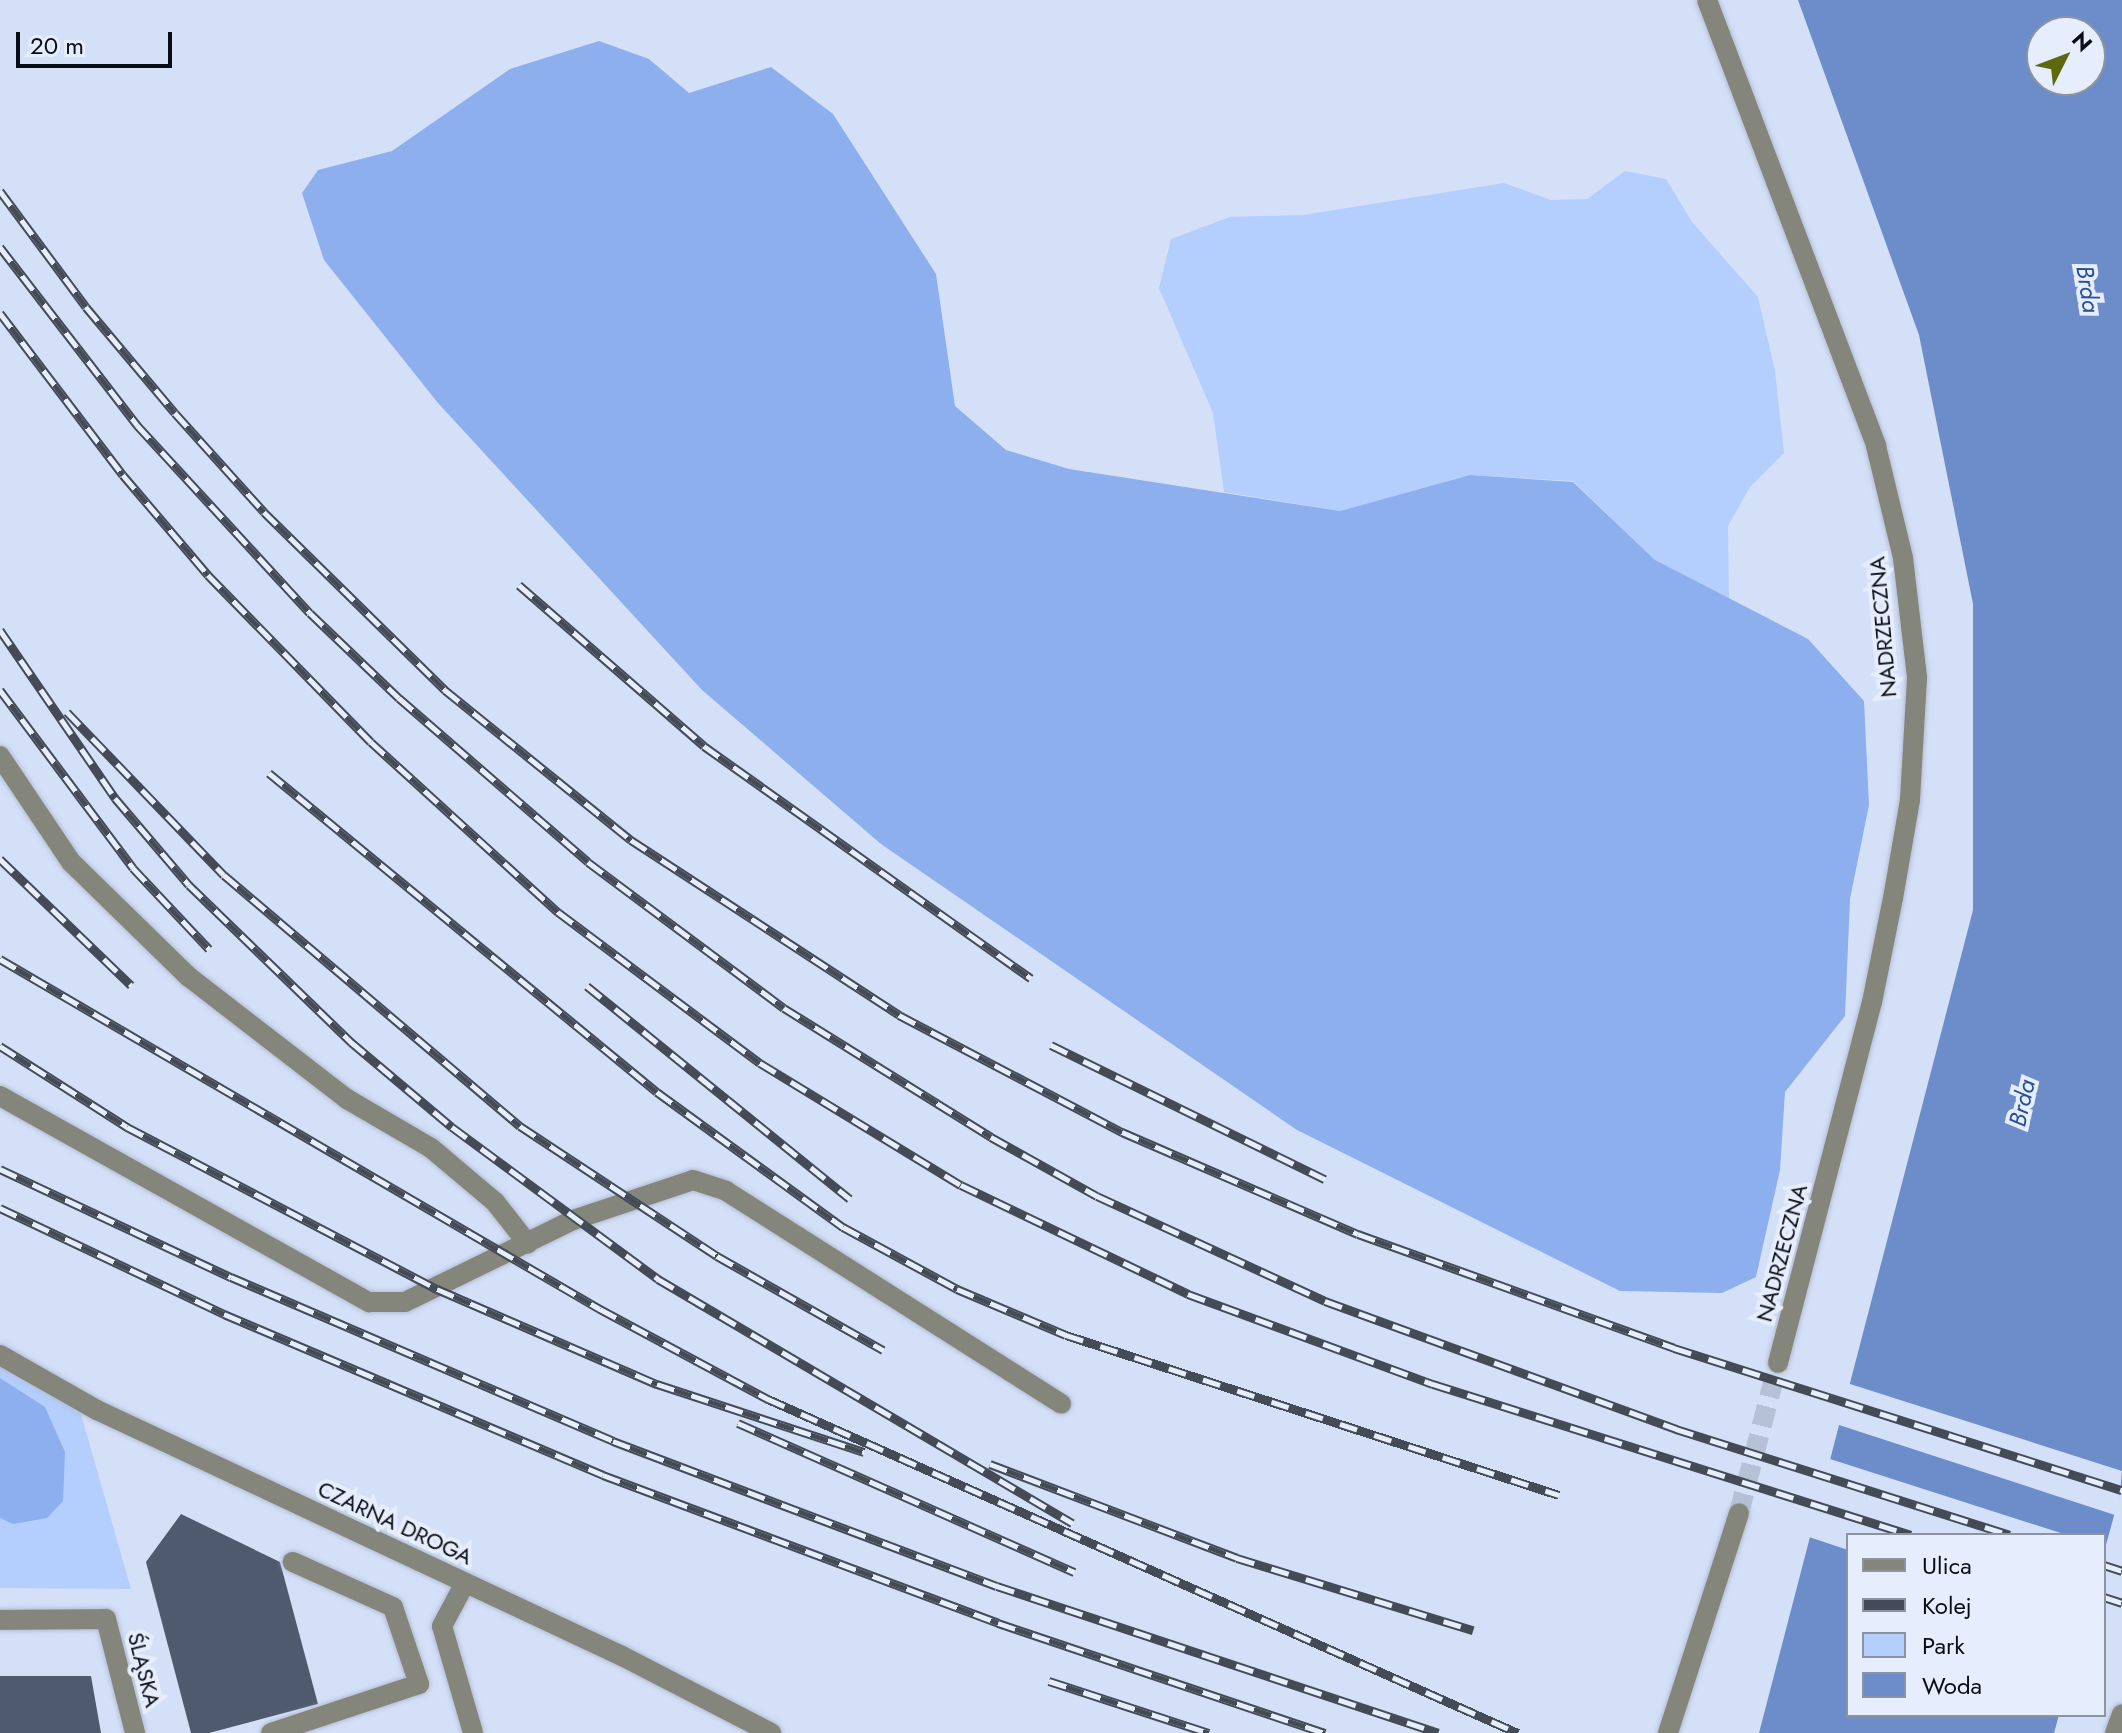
<!DOCTYPE html>
<html>
<head>
<meta charset="utf-8">
<style>
	body { margin:0 }
	#map { position:relative; width:2122px; height:1733px; overflow:hidden; background:#d4e0f8; font-family:Jost,sans-serif }
	div>[style] { position:absolute }
	.green>* { inset:0; background:#b4cefe }
	.forest>* { inset:0; background:#8dafee }
	.water>* { inset:0; background:#6d8dca }
	.pier>* { inset:0; background:#d4e0f8 }
	.building>* { inset:0; background:#505a6e }
	.minor-tunnel>* { height:20px; margin-top:-10px; transform-origin:0; background:repeating-linear-gradient(90deg,#b6c0d6 0 20px,transparent 0 30px) }
	.roads { filter:drop-shadow(0 0 2px #b4bed4) drop-shadow(0 0 2px #b4bed4) }
	.minor>* { height:20px; margin:-10px; padding:0 10px; transform-origin:10px; border-radius:10px; background:#84867c }
	.rail>* { height:9px; margin-top:-4.5px; transform-origin:0; background:repeating-linear-gradient(90deg,#e6edfc 0 18px,#444b57 0 36px); box-sizing:border-box; border-block:2px solid #444b57 }
	span { translate:-50% -50%; white-space:nowrap; text-align:center; line-height:1.15; -webkit-text-stroke:8px #e6edfc; paint-order:stroke }
	.street-label { font-size:22px; color:#090d15 }
	.water-label { font-size:24px; color:#294e98; font-style:italic }
	.legend { position:absolute; left:1846px; top:1533px; width:260px; height:184px; box-sizing:border-box; background:#e6edfc; border:2px solid #8e93a0; margin:0; padding:10px 14px; list-style:none; font-size:24px; color:#090d15 }
	.legend li { display:flex; align-items:center; gap:16px; height:40px }
	.legend b { width:40px; border:2px solid #8e93a0 }
	.north { position:absolute; left:2026px; top:16px; width:80px; height:80px; box-sizing:border-box; background:#e6edfc; border:2px solid #8e93a0; border-radius:50%; rotate:48deg; font-size:22px; font-weight:700; line-height:32px; text-align:center; color:#090d15 }
	.north::after { content:''; display:block; margin:auto; width:28px; height:36px; background:#5c6911; clip-path:polygon(50% 0,100% 100%,50% 72%,0 100%) }
	.scale { position:absolute; left:16px; top:32px; width:156px; height:36px; box-sizing:border-box; border:4px solid #090d15; border-top:0; padding-left:10px; font-size:24px; line-height:28px; white-space:nowrap; color:#090d15; -webkit-text-stroke:6px #e6edfc; paint-order:stroke }
</style>
</head>
<body>
<div id="map">
	<div class="green">
		<div style="clip-path:polygon(1625px 171px,1666px 179px,1692px 222px,1758px 297px,1775px 371px,1784px 453px,1750px 487px,1728px 526px,1729px 602px,1655px 560px,1573px 481px,1470px 475px,1340px 511px,1224px 492px,1213px 413px,1159px 288px,1171px 239px,1230px 217px,1303px 215px,1504px 183px,1551px 200px,1587px 199px)"></div>
		<div style="clip-path:polygon(0 1355px,77px 1400px,131px 1589px,0 1588px)"></div>
	</div>
	<div class="forest">
		<div style="clip-path:polygon(599px 41px,649px 59px,689px 93px,771px 67px,833px 114px,936px 274px,955px 406px,1006px 450px,1069px 469px,1340px 511px,1470px 475px,1573px 482px,1655px 560px,1808px 639px,1864px 701px,1869px 805px,1850px 899px,1845px 1016px,1785px 1092px,1780px 1170px,1756px 1277px,1722px 1293px,1620px 1291px,1297px 1130px,881px 844px,702px 690px,438px 403px,324px 260px,302px 193px,318px 170px,392px 151px,510px 69px)"></div>
		<div style="clip-path:polygon(0 1378px,45px 1407px,65px 1452px,63px 1501px,47px 1518px,13px 1524px,0 1518px)"></div>
	</div>
	<div class="water">
		<div style="clip-path:polygon(evenodd,1798px 0,2122px 0,2122px 1487px,2104px 1552px,2104px 1535px,1848px 1535px,1848px 1715px,2059px 1715px,2054px 1733px,1759px 1733px,1973px 910px,1973px 604px,1919px 335px,1798px 0,2042px 32px,2090px 32px,2090px 80px,2042px 80px,2042px 32px)"></div>
	</div>
	<div class="pier">
		<div style="clip-path:polygon(1847px 1383px,2122px 1471px,2118px 1516px,1836px 1424px)"></div>
		<div style="clip-path:polygon(1827px 1458px,2067px 1535px,1848px 1535px,1848px 1550px,1806px 1536px)"></div>
	</div>
	<div class="building">
		<div style="clip-path:polygon(181px 1514px,280px 1562px,318px 1704px,209px 1733px,191px 1733px,146px 1562px)"></div>
		<div style="clip-path:polygon(0 1676px,91px 1676px,101px 1733px,0 1733px)"></div>
	</div>
	<div class="minor-tunnel">
		<div style="left:1739px;top:1513px;width:155px;rotate:-75.4deg"></div>
	</div>
	<div class="roads">
		<div class="minor">
			<div style="left:1707px;top:0;width:477px;rotate:69.2deg"></div>
			<div style="left:1876px;top:446px;width:115px;rotate:76.4deg"></div>
			<div style="left:1903px;top:558px;width:121px;rotate:83.3deg"></div>
			<div style="left:1917px;top:678px;width:122px;rotate:93.3deg"></div>
			<div style="left:1910px;top:800px;width:99px;rotate:99.8deg"></div>
			<div style="left:1893px;top:898px;width:106px;rotate:101.4deg"></div>
			<div style="left:1872px;top:1002px;width:373px;rotate:104.6deg"></div>
			<div style="left:0;top:756px;width:128px;rotate:56.2deg"></div>
			<div style="left:71px;top:862px;width:165px;rotate:44.3deg"></div>
			<div style="left:189px;top:977px;width:200px;rotate:37.7deg"></div>
			<div style="left:347px;top:1099px;width:97px;rotate:30.3deg"></div>
			<div style="left:431px;top:1148px;width:84px;rotate:40.2deg"></div>
			<div style="left:495px;top:1202px;width:53px;rotate:51.8deg"></div>
			<div style="left:0;top:1096px;width:423px;rotate:29.2deg"></div>
			<div style="left:369px;top:1302px;width:36px"></div>
			<div style="left:405px;top:1302px;width:187px;rotate:-26deg"></div>
			<div style="left:573px;top:1220px;width:126px;rotate:-18.4deg"></div>
			<div style="left:693px;top:1180px;width:35px;rotate:18deg"></div>
			<div style="left:726px;top:1191px;width:397px;rotate:32.4deg"></div>
			<div style="left:0;top:1355px;width:112px;rotate:29.6deg"></div>
			<div style="left:97px;top:1410px;width:580px;rotate:25.11deg"></div>
			<div style="left:622px;top:1656px;width:168px;rotate:27.3deg"></div>
			<div style="left:465px;top:1583px;width:49px;rotate:118.1deg"></div>
			<div style="left:442px;top:1626px;width:111px;rotate:73.8deg"></div>
			<div style="left:0;top:1620px;width:106px;rotate:-0.5deg"></div>
			<div style="left:106px;top:1619px;width:118px;rotate:75.7deg"></div>
			<div style="left:271px;top:1733px;width:156px;rotate:-18.3deg"></div>
			<div style="left:419px;top:1684px;width:81px;rotate:-108.7deg"></div>
			<div style="left:393px;top:1607px;width:110px;rotate:-155.8deg"></div>
			<div style="left:1668px;top:1733px;width:231px;rotate:-72.1deg"></div>
			<div style="left:2115px;top:1733px;width:20px;rotate:-70deg"></div>
		</div>
	</div>
	<div class="rail">
		<div style="left:0;top:191px;width:144px;rotate:53.4deg"></div>
		<div style="left:86px;top:307px;width:138px;rotate:50deg"></div>
		<div style="left:175px;top:413px;width:133px;rotate:48deg"></div>
		<div style="left:264px;top:512px;width:254px;rotate:44.5deg"></div>
		<div style="left:445px;top:690px;width:239px;rotate:38.9deg"></div>
		<div style="left:631px;top:840px;width:320px;rotate:33.1deg"></div>
		<div style="left:899px;top:1015px;width:252px;rotate:27.7deg"></div>
		<div style="left:1122px;top:1132px;width:257px;rotate:23.4deg"></div>
		<div style="left:1358px;top:1234px;width:336px;rotate:19.8deg"></div>
		<div style="left:1674px;top:1348px;width:470px;rotate:17.6deg"></div>
		<div style="left:0;top:247px;width:225px;rotate:52.4deg"></div>
		<div style="left:137px;top:425px;width:255px;rotate:47.4deg"></div>
		<div style="left:310px;top:613px;width:123px;rotate:43.7deg"></div>
		<div style="left:399px;top:698px;width:250px;rotate:40.9deg"></div>
		<div style="left:588px;top:862px;width:244px;rotate:36.7deg"></div>
		<div style="left:784px;top:1008px;width:244px;rotate:31.9deg"></div>
		<div style="left:991px;top:1137px;width:121px;rotate:29.1deg"></div>
		<div style="left:1097px;top:1196px;width:251px;rotate:24.7deg"></div>
		<div style="left:1325px;top:1301px;width:374px;rotate:20deg"></div>
		<div style="left:1676px;top:1429px;width:350px;rotate:17.6deg"></div>
		<div style="left:0;top:313px;width:203px;rotate:52.8deg"></div>
		<div style="left:123px;top:475px;width:131px;rotate:49.6deg"></div>
		<div style="left:208px;top:575px;width:233px;rotate:45.7deg"></div>
		<div style="left:371px;top:742px;width:253px;rotate:42.3deg"></div>
		<div style="left:558px;top:912px;width:252px;rotate:36.8deg"></div>
		<div style="left:760px;top:1063px;width:235px;rotate:31.3deg"></div>
		<div style="left:961px;top:1185px;width:252px;rotate:25.6deg"></div>
		<div style="left:1188px;top:1294px;width:261px;rotate:20.2deg"></div>
		<div style="left:1433px;top:1384px;width:501px;rotate:17.53deg"></div>
		<div style="left:519px;top:585px;width:245px;rotate:41deg"></div>
		<div style="left:704px;top:746px;width:401px;rotate:35.4deg"></div>
		<div style="left:0;top:630px;width:204px;rotate:55.6deg"></div>
		<div style="left:115px;top:798px;width:114px;rotate:49.6deg"></div>
		<div style="left:189px;top:885px;width:226px;rotate:44.1deg"></div>
		<div style="left:351px;top:1042px;width:132px;rotate:40.1deg"></div>
		<div style="left:452px;top:1127px;width:256px;rotate:36.4deg"></div>
		<div style="left:658px;top:1279px;width:481px;rotate:30.5deg"></div>
		<div style="left:0;top:690px;width:222px;rotate:53.2deg"></div>
		<div style="left:133px;top:868px;width:111px;rotate:46.8deg"></div>
		<div style="left:67px;top:712px;width:226px;rotate:46.1deg"></div>
		<div style="left:224px;top:875px;width:388px;rotate:40.3deg"></div>
		<div style="left:520px;top:1126px;width:236px;rotate:33.4deg"></div>
		<div style="left:717px;top:1256px;width:191px;rotate:29.5deg"></div>
		<div style="left:269px;top:773px;width:502px;rotate:39.43deg"></div>
		<div style="left:657px;top:1092px;width:230px;rotate:36deg"></div>
		<div style="left:843px;top:1227px;width:130px;rotate:28.5deg"></div>
		<div style="left:957px;top:1289px;width:118px;rotate:22.9deg"></div>
		<div style="left:1066px;top:1335px;width:518px;rotate:17.98deg"></div>
		<div style="left:0;top:859px;width:182px;rotate:43.9deg"></div>
		<div style="left:0;top:959px;width:695px;rotate:30.26deg"></div>
		<div style="left:600px;top:1309px;width:191px;rotate:28.2deg"></div>
		<div style="left:768px;top:1399px;width:821px;rotate:24.01deg"></div>
		<div style="left:587px;top:986px;width:338px;rotate:39deg"></div>
		<div style="left:1051px;top:1045px;width:305px;rotate:26.1deg"></div>
		<div style="left:0;top:1046px;width:151px;rotate:32.5deg"></div>
		<div style="left:127px;top:1127px;width:350px;rotate:27.6deg"></div>
		<div style="left:437px;top:1289px;width:240px;rotate:23.4deg"></div>
		<div style="left:657px;top:1384px;width:218px;rotate:18.2deg"></div>
		<div style="left:0;top:1169px;width:255px;rotate:25.1deg"></div>
		<div style="left:231px;top:1277px;width:416px;rotate:23.2deg"></div>
		<div style="left:613px;top:1441px;width:410px;rotate:20.7deg"></div>
		<div style="left:997px;top:1586px;width:465px;rotate:18.4deg"></div>
		<div style="left:0;top:1208px;width:248px;rotate:25.3deg"></div>
		<div style="left:224px;top:1314px;width:412px;rotate:23deg"></div>
		<div style="left:603px;top:1475px;width:422px;rotate:20.5deg"></div>
		<div style="left:998px;top:1623px;width:345px;rotate:18.6deg"></div>
		<div style="left:738px;top:1423px;width:368px;rotate:23.9deg"></div>
		<div style="left:990px;top:1464px;width:264px;rotate:20.8deg"></div>
		<div style="left:1237px;top:1558px;width:247px;rotate:17deg"></div>
		<div style="left:2104px;top:1565px;width:19px;rotate:18deg"></div>
		<div style="left:2104px;top:1597px;width:19px;rotate:18deg"></div>
		<div style="left:1049px;top:1681px;width:168px;rotate:18deg"></div>
	</div>
	<div class="street-label">
		<span style="left:1883px;top:627px;rotate:-95deg">NADRZECZNA</span>
		<span style="left:1782px;top:1253px;rotate:-75deg">NADRZECZNA</span>
		<span style="left:395px;top:1523px;rotate:25deg">CZARNA DROGA</span>
		<span style="left:144px;top:1670px;rotate:76deg">ŚLĄSKA</span>
	</div>
	<div class="water-label">
		<span style="left:2088px;top:289px;rotate:81deg">Brda</span>
		<span style="left:2022px;top:1103px;rotate:-77deg">Brda</span>
	</div>
	<ul class="legend">
	<li><b style="height:10px;background:#84867c"></b>Ulica</li>
	<li><b style="height:10px;background:#444b57"></b>Kolej</li>
	<li><b style="height:22px;background:#b4cefe"></b>Park</li>
	<li><b style="height:22px;background:#6d8dca"></b>Woda</li>
	</ul>
	<div class="north">N</div>
	<div class="scale">20 m</div>
</div>
</body>
</html>
